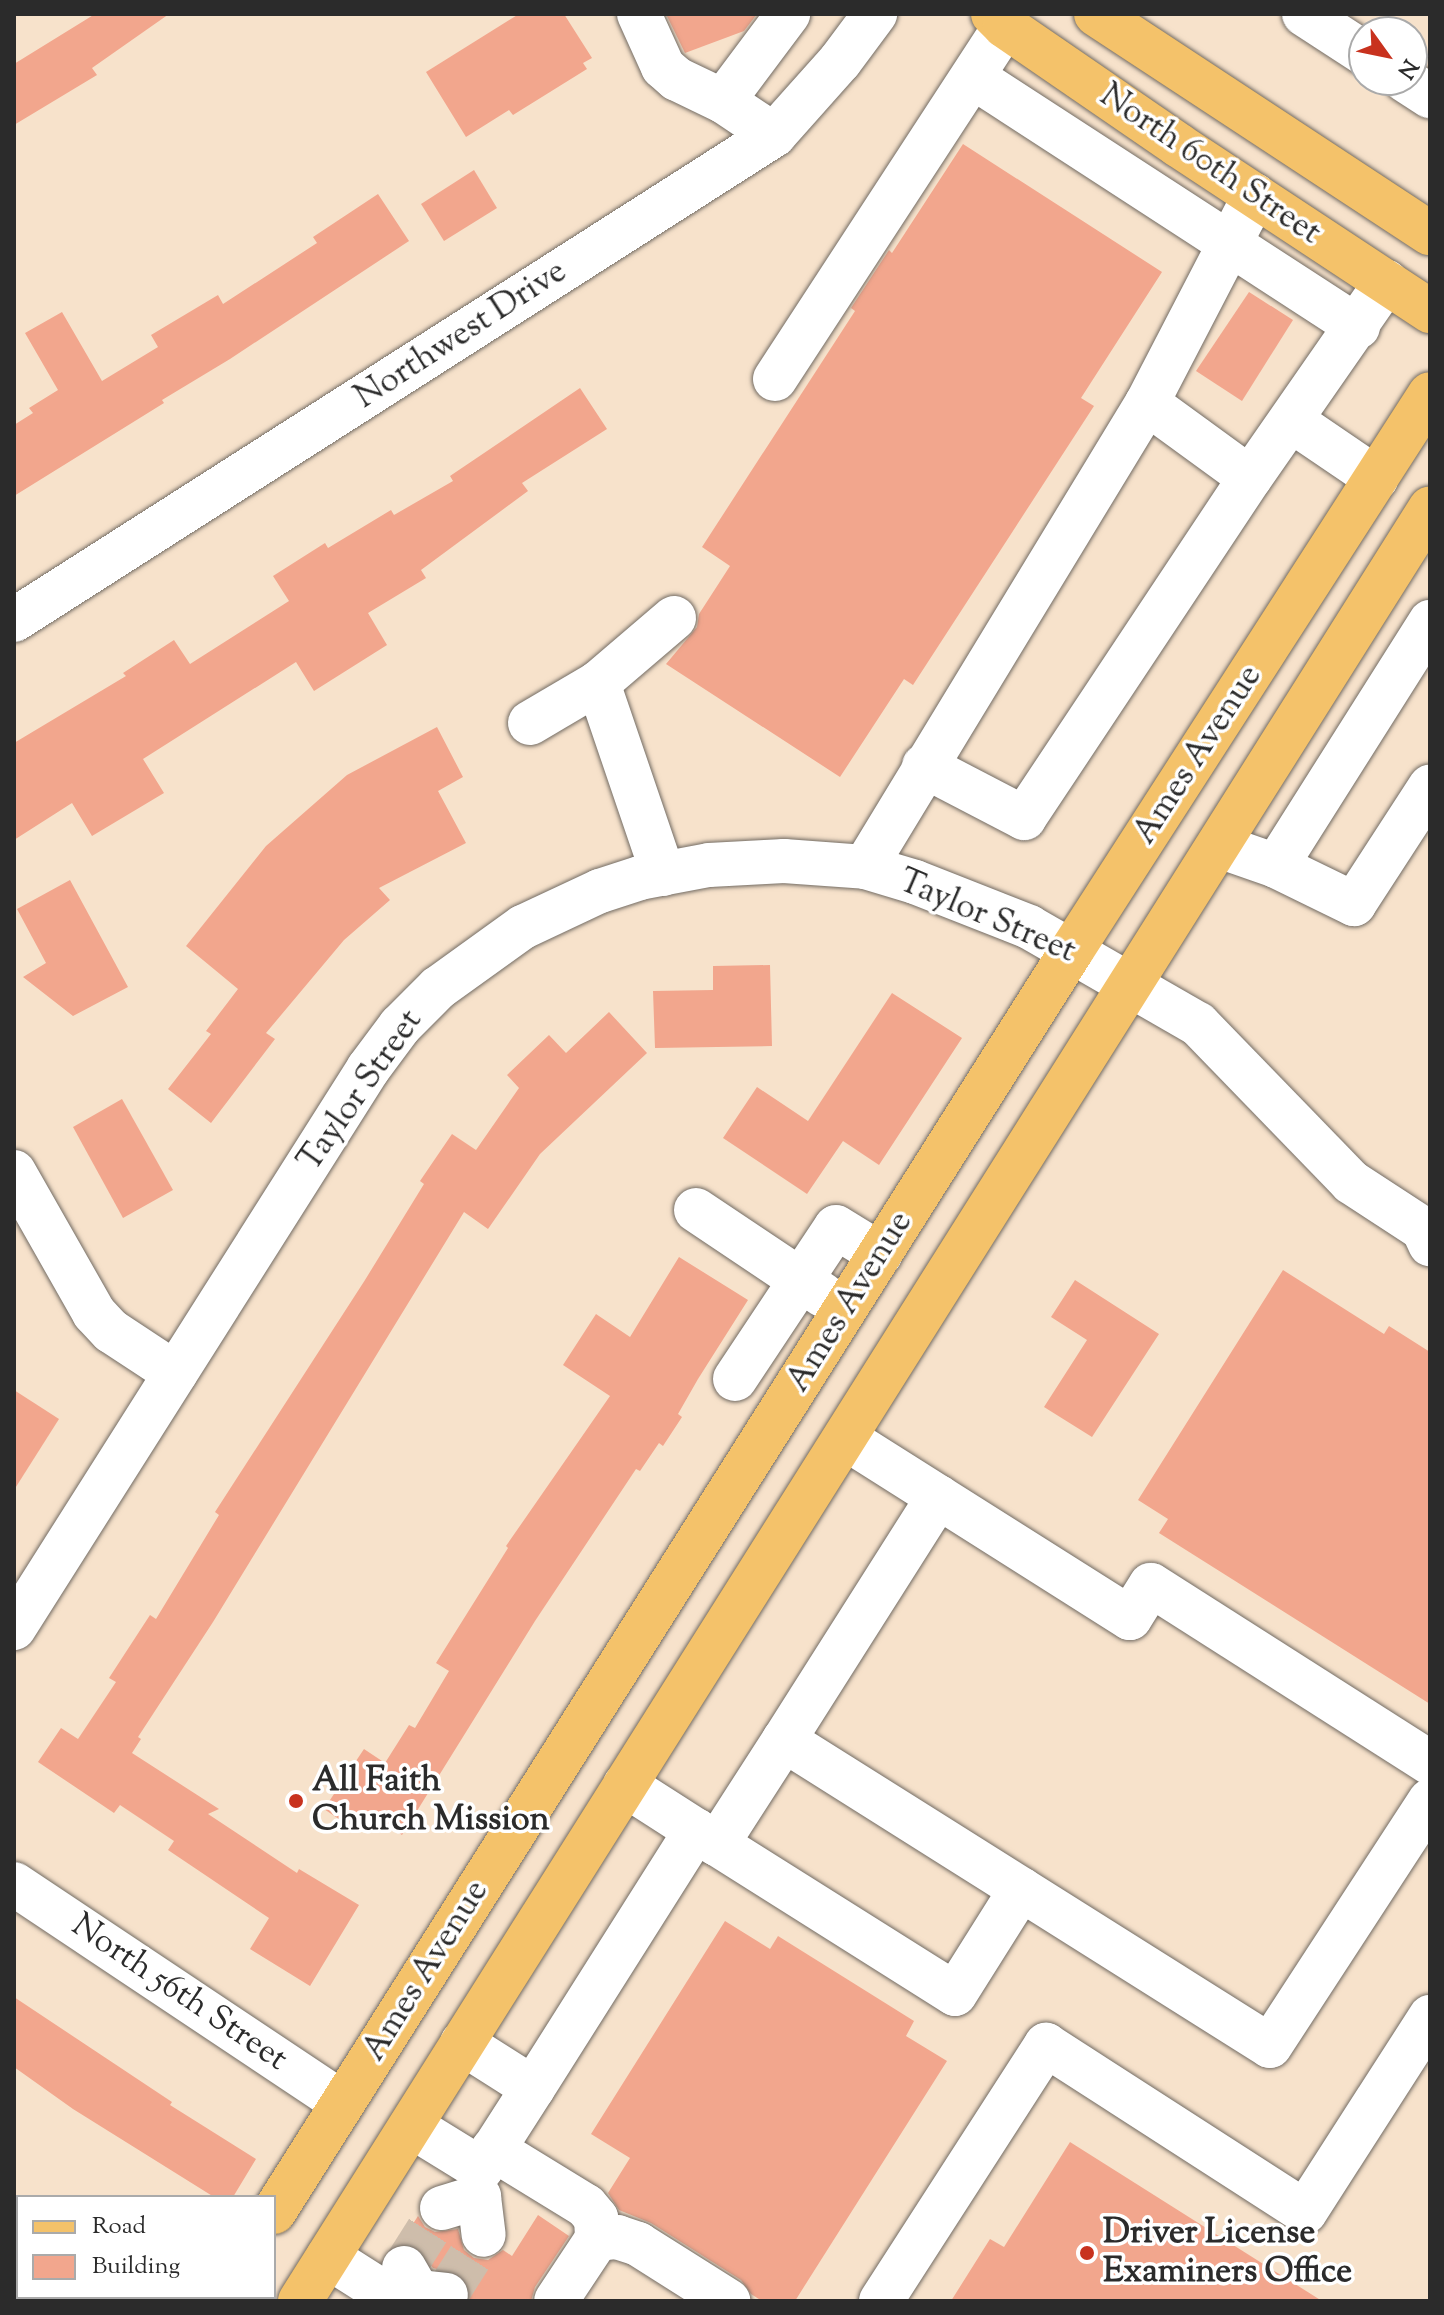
<!DOCTYPE html>
<html>
<head>
<meta charset="utf-8">
<style>
	body { margin:0 }
	#map { position:relative; width:1444px; height:2315px; overflow:hidden; background:#f7e2cb; font-family:"Sorts Mill Goudy",serif }
	div>[style] { position:absolute }
	.building>* { inset:0; background:#f2a68d }
	.minor-tunnel>* { height:44px; margin-top:-22px; transform-origin:0; background:repeating-linear-gradient(90deg,#cebdab 0 44px,transparent 0 66px) }
	.roads { filter:drop-shadow(0 0 2px #726b63) drop-shadow(0 0 2px #726b63) }
	.minor>* { height:44px; margin:-22px; padding:0 22px; transform-origin:22px; border-radius:22px; background:#fff }
	.major>* { height:44px; margin:-22px; padding:0 22px; transform-origin:22px; border-radius:22px; background:#f4c26a }
	.dots>* { width:22px; height:22px; translate:-50% -50%; box-sizing:border-box; border:4px solid #fff; border-radius:50% }
	span { translate:-50% -50%; white-space:nowrap; text-align:center; line-height:1.15; -webkit-text-stroke:7px #fff; paint-order:stroke }
	.street-label { font-size:34px; color:#2b2b2b }
	.poi-label { font-size:34px; color:#2b2b2b; font-weight:700 }
	.left { translate:0 -50%; text-align:left }
	.frame { position:absolute; inset:0; border:16px solid #2b2b2b; pointer-events:none }
	.legend { position:absolute; left:16px; top:2195px; width:260px; height:104px; box-sizing:border-box; background:#fff; border:2px solid #aaa; margin:0; padding:10px 14px; list-style:none; font-size:24px; color:#2b2b2b }
	.legend li { display:flex; align-items:center; gap:16px; height:40px }
	.legend b { width:40px; border:2px solid #aaa }
	.north { position:absolute; left:1348px; top:16px; width:80px; height:80px; box-sizing:border-box; background:#fff; border:2px solid #aaa; border-radius:50%; rotate:123deg; font-size:22px; font-weight:700; line-height:32px; text-align:center; color:#2b2b2b }
	.north::after { content:''; display:block; margin:auto; width:28px; height:36px; background:#c8321e; clip-path:polygon(50% 0,100% 100%,50% 72%,0 100%) }
</style>
</head>
<body>
<div id="map">
	<div class="building">
		<div style="clip-path:polygon(95px 14px,169px 14px,92px 68px,97px 75px,14px 125px,14px 64px)"></div>
		<div style="clip-path:polygon(519px 14px,564px 14px,592px 58px,583px 63px,587px 69px,513px 115px,509px 110px,466px 137px,426px 72px)"></div>
		<div style="clip-path:polygon(666px 14px,757px 14px,744px 31px,685px 53px)"></div>
		<div style="clip-path:polygon(963px 144px,1162px 272px,1081px 398px,1094px 406px,913px 685px,904px 679px,840px 777px,666px 664px,697px 627px,699px 614px,730px 566px,702px 547px,855px 311px,851px 308px,889px 250px,892px 253px)"></div>
		<div style="clip-path:polygon(474px 170px,497px 208px,444px 241px,421px 204px)"></div>
		<div style="clip-path:polygon(378px 194px,409px 241px,230px 359px,162px 400px,164px 403px,14px 496px,14px 425px,33px 413px,29px 408px,58px 390px,25px 333px,62px 312px,102px 381px,158px 347px,151px 335px,218px 295px,223px 304px,317px 243px,313px 237px)"></div>
		<div style="clip-path:polygon(1249px 292px,1293px 320px,1242px 401px,1196px 371px)"></div>
		<div style="clip-path:polygon(580px 388px,607px 429px,522px 483px,528px 491px,421px 570px,426px 578px,368px 613px,387px 645px,314px 691px,296px 662px,143px 759px,164px 793px,92px 836px,72px 803px,14px 840px,14px 743px,126px 676px,123px 673px,174px 640px,190px 664px,289px 601px,273px 576px,325px 543px,328px 548px,391px 510px,394px 515px,453px 481px,450px 476px)"></div>
		<div style="clip-path:polygon(437px 727px,463px 777px,438px 791px,466px 843px,379px 888px,390px 900px,344px 940px,266px 1033px,275px 1039px,211px 1123px,168px 1089px,211px 1034px,206px 1031px,238px 989px,186px 946px,266px 846px,347px 775px)"></div>
		<div style="clip-path:polygon(70px 880px,128px 987px,73px 1016px,23px 977px,46px 963px,17px 909px)"></div>
		<div style="clip-path:polygon(770px 965px,772px 1046px,655px 1048px,653px 991px,713px 990px,713px 966px)"></div>
		<div style="clip-path:polygon(892px 993px,962px 1038px,879px 1165px,843px 1141px,807px 1194px,723px 1138px,757px 1087px,808px 1121px)"></div>
		<div style="clip-path:polygon(609px 1012px,647px 1053px,540px 1154px,488px 1229px,464px 1212px,213px 1622px,138px 1737px,141px 1739px,132px 1753px,219px 1809px,208px 1814px,297px 1873px,299px 1869px,359px 1905px,310px 1986px,250px 1949px,269px 1918px,168px 1850px,174px 1841px,120px 1805px,114px 1813px,38px 1762px,61px 1728px,78px 1739px,116px 1682px,109px 1678px,150px 1615px,156px 1619px,219px 1515px,215px 1512px,365px 1280px,424px 1184px,420px 1181px,452px 1134px,476px 1150px,519px 1088px,507px 1075px,549px 1035px,566px 1053px)"></div>
		<div style="clip-path:polygon(122px 1099px,173px 1190px,123px 1218px,73px 1127px)"></div>
		<div style="clip-path:polygon(679px 1257px,748px 1300px,698px 1379px,678px 1414px,682px 1417px,663px 1446px,659px 1443px,640px 1471px,636px 1469px,535px 1621px,402px 1835px,371px 1813px,358px 1832px,324px 1809px,364px 1749px,385px 1763px,409px 1725px,415px 1728px,449px 1671px,436px 1663px,508px 1548px,506px 1546px,610px 1396px,563px 1365px,596px 1314px,630px 1337px)"></div>
		<div style="clip-path:polygon(1283px 1270px,1384px 1334px,1389px 1326px,1430px 1352px,1430px 1704px,1159px 1533px,1168px 1519px,1138px 1500px)"></div>
		<div style="clip-path:polygon(1075px 1280px,1159px 1334px,1092px 1437px,1044px 1407px,1087px 1340px,1051px 1317px)"></div>
		<div style="clip-path:polygon(14px 1390px,59px 1419px,14px 1490px)"></div>
		<div style="clip-path:polygon(725px 1921px,770px 1949px,778px 1936px,914px 2021px,906px 2036px,947px 2061px,795px 2301px,762px 2301px,751px 2294px,741px 2280px,651px 2223px,619px 2210px,608px 2193px,630px 2158px,591px 2134px)"></div>
		<div style="clip-path:polygon(14px 1997px,172px 2102px,170px 2105px,256px 2159px,233px 2197px,214px 2197px,73px 2109px,14px 2067px)"></div>
		<div style="clip-path:polygon(1070px 2142px,1322px 2301px,951px 2301px,990px 2239px,1004px 2247px)"></div>
		<div style="clip-path:polygon(538px 2215px,569px 2236px,535px 2287px,531px 2301px,470px 2301px,469px 2286px,461px 2275px,433px 2268px,417px 2247px,400px 2244px,418px 2216px,425px 2227px,435px 2232px,458px 2229px,464px 2250px,474px 2258px,488px 2260px,503px 2250px,512px 2256px)"></div>
	</div>
	<div class="minor-tunnel">
		<div style="left:404px;top:2268px;width:71px;rotate:-57.7deg"></div>
		<div style="left:446px;top:2295px;width:71px;rotate:-57.7deg"></div>
	</div>
	<div class="roads">
		<div class="minor">
			<div style="left:639px;top:14px;width:58px;rotate:65.6deg"></div>
			<div style="left:663px;top:67px;width:18px;rotate:41deg"></div>
			<div style="left:677px;top:79px;width:51px;rotate:25.6deg"></div>
			<div style="left:723px;top:101px;width:61px;rotate:33.7deg"></div>
			<div style="left:1304px;top:14px;width:72px;rotate:33deg"></div>
			<div style="left:973px;top:77px;width:459px;rotate:33deg"></div>
			<div style="left:1405px;top:80px;width:30px;rotate:33deg"></div>
			<div style="left:723px;top:101px;width:109px;rotate:-53.2deg"></div>
			<div style="left:775px;top:379px;width:421px;rotate:-56.9deg"></div>
			<div style="left:1147px;top:403px;width:127px;rotate:36.1deg"></div>
			<div style="left:1292px;top:421px;width:102px;rotate:34.2deg"></div>
			<div style="left:14px;top:620px;width:902px;rotate:-32.54deg"></div>
			<div style="left:774px;top:135px;width:99px;rotate:-48.3deg"></div>
			<div style="left:840px;top:61px;width:59px;rotate:-53.3deg"></div>
			<div style="left:530px;top:723px;width:79px;rotate:-30.5deg"></div>
			<div style="left:924px;top:766px;width:113px;rotate:27.5deg"></div>
			<div style="left:1024px;top:818px;width:408px;rotate:-56.4deg"></div>
			<div style="left:1250px;top:478px;width:239px;rotate:-55.2deg"></div>
			<div style="left:1219px;top:846px;width:60px;rotate:19.3deg"></div>
			<div style="left:1276px;top:866px;width:87px;rotate:26deg"></div>
			<div style="left:1354px;top:904px;width:140px;rotate:-57deg"></div>
			<div style="left:1276px;top:866px;width:289px;rotate:-57.7deg"></div>
			<div style="left:865px;top:867px;width:543px;rotate:-58.71deg"></div>
			<div style="left:1147px;top:403px;width:234px;rotate:-62.6deg"></div>
			<div style="left:663px;top:874px;width:202px;rotate:-108.8deg"></div>
			<div style="left:598px;top:683px;width:100px;rotate:-40.5deg"></div>
			<div style="left:14px;top:1172px;width:162px;rotate:60.4deg"></div>
			<div style="left:94px;top:1313px;width:25px;rotate:47deg"></div>
			<div style="left:111px;top:1331px;width:77px;rotate:33.3deg"></div>
			<div style="left:696px;top:1210px;width:153px;rotate:33.8deg"></div>
			<div style="left:735px;top:1379px;width:182px;rotate:-56.4deg"></div>
			<div style="left:836px;top:1227px;width:52px;rotate:31.5deg"></div>
			<div style="left:845px;top:1438px;width:337px;rotate:32.3deg"></div>
			<div style="left:1130px;top:1618px;width:39px;rotate:-58deg"></div>
			<div style="left:1151px;top:1585px;width:331px;rotate:32.5deg"></div>
			<div style="left:14px;top:1628px;width:662px;rotate:-57.65deg"></div>
			<div style="left:368px;top:1069px;width:54px;rotate:-53.3deg"></div>
			<div style="left:400px;top:1026px;width:54px;rotate:-45deg"></div>
			<div style="left:438px;top:988px;width:105px;rotate:-35.7deg"></div>
			<div style="left:523px;top:927px;width:85px;rotate:-25.1deg"></div>
			<div style="left:600px;top:891px;width:42px;rotate:-18deg"></div>
			<div style="left:640px;top:878px;width:70px;rotate:-10.7deg"></div>
			<div style="left:709px;top:865px;width:75px;rotate:-3.1deg"></div>
			<div style="left:784px;top:861px;width:81px;rotate:4.2deg"></div>
			<div style="left:865px;top:867px;width:52px;rotate:16.7deg"></div>
			<div style="left:915px;top:882px;width:123px;rotate:21.5deg"></div>
			<div style="left:1029px;top:927px;width:195px;rotate:29.9deg"></div>
			<div style="left:1198px;top:1024px;width:220px;rotate:45.9deg"></div>
			<div style="left:1351px;top:1182px;width:86px;rotate:33.1deg"></div>
			<div style="left:1423px;top:1229px;width:17px;rotate:65deg"></div>
			<div style="left:784px;top:1740px;width:288px;rotate:-57.6deg"></div>
			<div style="left:625px;top:1785px;width:109px;rotate:32.7deg"></div>
			<div style="left:717px;top:1844px;width:124px;rotate:-57.2deg"></div>
			<div style="left:784px;top:1740px;width:574px;rotate:32.2deg"></div>
			<div style="left:1270px;top:2046px;width:293px;rotate:-56.9deg"></div>
			<div style="left:717px;top:1844px;width:281px;rotate:32.2deg"></div>
			<div style="left:955px;top:1994px;width:124px;rotate:-57.8deg"></div>
			<div style="left:14px;top:1884px;width:394px;rotate:33.7deg"></div>
			<div style="left:462px;top:2043px;width:84px;rotate:32.4deg"></div>
			<div style="left:533px;top:2088px;width:305px;rotate:-57.7deg"></div>
			<div style="left:411px;top:2126px;width:82px;rotate:31.6deg"></div>
			<div style="left:481px;top:2169px;width:96px;rotate:-57.3deg"></div>
			<div style="left:493px;top:2149px;width:109px;rotate:31.5deg"></div>
			<div style="left:586px;top:2206px;width:16px;rotate:50deg"></div>
			<div style="left:596px;top:2218px;width:21px;rotate:87deg"></div>
			<div style="left:597px;top:2239px;width:74px;rotate:123.5deg"></div>
			<div style="left:442px;top:2208px;width:39px;rotate:-17deg"></div>
			<div style="left:479px;top:2197px;width:38px;rotate:83deg"></div>
			<div style="left:597px;top:2239px;width:20px;rotate:-6deg"></div>
			<div style="left:617px;top:2237px;width:22px;rotate:18deg"></div>
			<div style="left:638px;top:2244px;width:107px;rotate:32.3deg"></div>
			<div style="left:328px;top:2257px;width:82px;rotate:32.5deg"></div>
			<div style="left:404px;top:2268px;width:28px;rotate:60deg"></div>
			<div style="left:418px;top:2292px;width:28px;rotate:6deg"></div>
			<div style="left:881px;top:2301px;width:305px;rotate:-57.2deg"></div>
			<div style="left:1046px;top:2045px;width:308px;rotate:32.8deg"></div>
			<div style="left:1305px;top:2212px;width:232px;rotate:-57.3deg"></div>
		</div>
		<div class="major">
			<div style="left:993px;top:14px;width:17px;rotate:45deg"></div>
			<div style="left:1005px;top:26px;width:210px;rotate:34.5deg"></div>
			<div style="left:1178px;top:145px;width:302px;rotate:33.4deg"></div>
			<div style="left:1096px;top:14px;width:399px;rotate:33.3deg"></div>
			<div style="left:274px;top:2212px;width:1493px;rotate:-57.69deg"></div>
			<div style="left:1072px;top:950px;width:661px;rotate:-57.22deg"></div>
			<div style="left:218px;top:2301px;width:4px;rotate:-63deg"></div>
			<div style="left:300px;top:2301px;width:2119px;rotate:-57.77deg"></div>
		</div>
	</div>
	<div class="dots">
		<div style="left:296px;top:1801px;background:#c8321e"></div>
		<div style="left:1087px;top:2253px;background:#c8321e"></div>
	</div>
	<div class="street-label">
		<span style="left:1210px;top:165px;rotate:34deg">North 60th Street</span>
		<span style="left:461px;top:335px;rotate:-33deg">Northwest Drive</span>
		<span style="left:1198px;top:755px;rotate:-57deg">Ames Avenue</span>
		<span style="left:987px;top:917px;rotate:23deg">Taylor Street</span>
		<span style="left:361px;top:1091px;rotate:-55deg">Taylor Street</span>
		<span style="left:850px;top:1302px;rotate:-58deg">Ames Avenue</span>
		<span style="left:426px;top:1971px;rotate:-58deg">Ames Avenue</span>
		<span style="left:179px;top:1993px;rotate:34deg">North 56th Street</span>
	</div>
	<div class="poi-label">
		<span class="left" style="left:312px;top:1801px">All Faith<br>Church Mission</span>
		<span class="left" style="left:1103px;top:2253px">Driver License<br>Examiners Office</span>
	</div>
	<div class="frame"></div>
	<ul class="legend">
	<li><b style="height:10px;background:#f4c26a"></b>Road</li>
	<li><b style="height:22px;background:#f2a68d"></b>Building</li>
	</ul>
	<div class="north">N</div>
</div>
</body>
</html>
